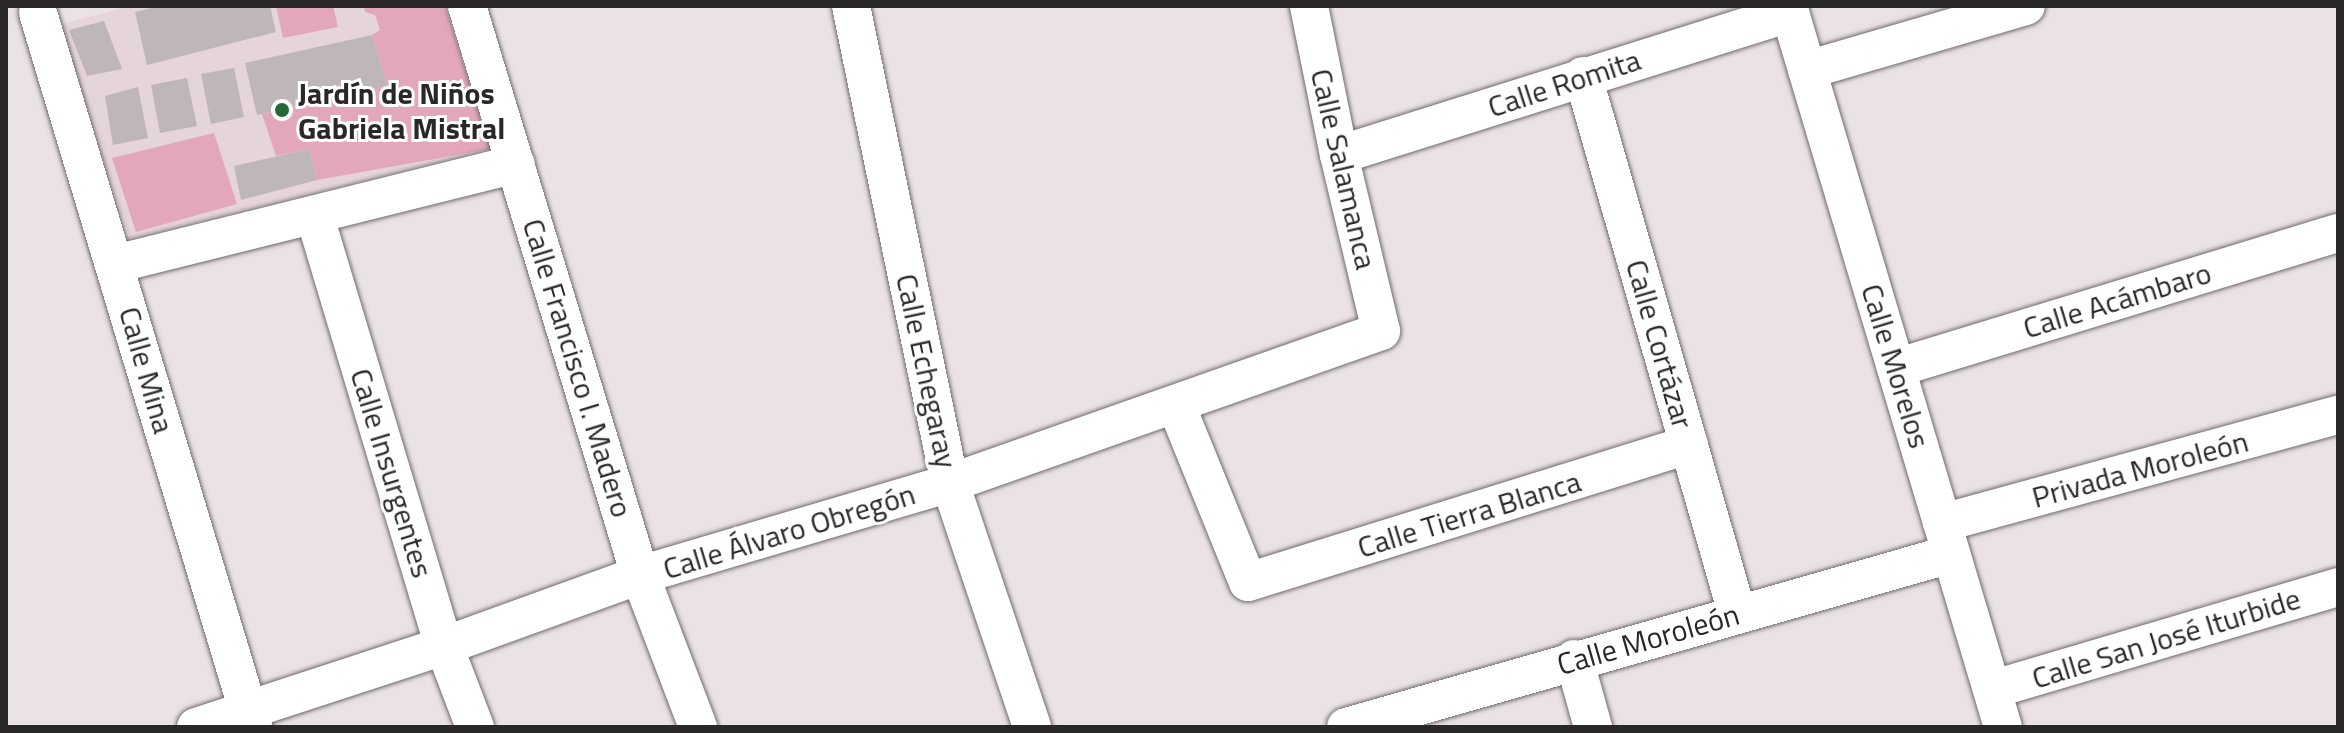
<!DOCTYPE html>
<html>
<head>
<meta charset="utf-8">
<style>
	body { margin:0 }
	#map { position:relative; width:2344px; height:733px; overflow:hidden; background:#eae2e4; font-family:"Titillium Web",sans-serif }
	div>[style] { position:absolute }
	.built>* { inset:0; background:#e5d4d9 }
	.green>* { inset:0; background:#e3a7ba }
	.building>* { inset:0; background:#beb6b8 }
	.roads { filter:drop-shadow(0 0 2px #716a6c) drop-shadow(0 0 2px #716a6c) }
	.street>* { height:38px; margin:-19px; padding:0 19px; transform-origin:19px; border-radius:19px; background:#fff }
	.dots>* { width:22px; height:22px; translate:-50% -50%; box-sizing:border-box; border:4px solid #fff; border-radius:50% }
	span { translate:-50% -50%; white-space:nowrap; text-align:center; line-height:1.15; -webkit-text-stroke:6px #fff; paint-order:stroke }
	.street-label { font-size:30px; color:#2a2728 }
	.poi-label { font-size:30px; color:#2a2728; font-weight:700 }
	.left { translate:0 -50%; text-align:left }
	.frame { position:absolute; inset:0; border:8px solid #2a2728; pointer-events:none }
</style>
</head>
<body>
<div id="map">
	<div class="built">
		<div style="clip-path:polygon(131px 6px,445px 6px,490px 149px,130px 238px,58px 25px)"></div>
	</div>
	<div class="green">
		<div style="clip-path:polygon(276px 6px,333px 6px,338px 27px,283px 38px)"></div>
		<div style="clip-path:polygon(364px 6px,445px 6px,490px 149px,317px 180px,309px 149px,276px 156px,262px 114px,387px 86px,372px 35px,380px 30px,375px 15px,365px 12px)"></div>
		<div style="clip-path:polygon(214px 133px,237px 204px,136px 232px,112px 158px)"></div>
	</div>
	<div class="building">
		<div style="clip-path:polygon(160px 6px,270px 6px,276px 32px,147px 65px,135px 12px)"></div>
		<div style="clip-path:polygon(104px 21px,122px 69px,87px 76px,69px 30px)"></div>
		<div style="clip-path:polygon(372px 35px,387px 86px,257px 115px,245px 63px)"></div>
		<div style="clip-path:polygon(234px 68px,244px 117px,211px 124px,201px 74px)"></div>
		<div style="clip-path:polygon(187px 78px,197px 126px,160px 133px,151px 85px)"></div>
		<div style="clip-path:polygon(138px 87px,148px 138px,113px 145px,105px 96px)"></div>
		<div style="clip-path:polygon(309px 149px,317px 180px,241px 200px,234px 166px)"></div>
	</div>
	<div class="roads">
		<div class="street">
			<div style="left:467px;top:6px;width:595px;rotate:73.09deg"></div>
			<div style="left:640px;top:575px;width:163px;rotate:69.1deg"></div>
			<div style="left:851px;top:6px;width:487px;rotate:78.3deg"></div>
			<div style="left:950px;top:483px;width:257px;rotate:71.4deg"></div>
			<div style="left:1788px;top:6px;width:752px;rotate:73.4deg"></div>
			<div style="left:38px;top:13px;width:746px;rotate:73.24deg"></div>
			<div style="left:1807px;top:70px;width:228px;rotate:-16.3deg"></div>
			<div style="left:1583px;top:76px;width:559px;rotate:74deg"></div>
			<div style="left:1339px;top:155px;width:473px;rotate:-17.5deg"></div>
			<div style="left:315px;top:217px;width:448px;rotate:73.3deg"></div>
			<div style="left:444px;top:646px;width:87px;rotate:69.1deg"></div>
			<div style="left:115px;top:264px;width:413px;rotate:-14deg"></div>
			<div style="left:1896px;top:368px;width:462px;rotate:-17deg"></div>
			<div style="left:1176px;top:405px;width:191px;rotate:67.9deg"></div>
			<div style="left:1248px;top:582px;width:462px;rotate:-17.3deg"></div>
			<div style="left:1942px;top:523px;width:410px;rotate:-15.3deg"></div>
			<div style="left:1574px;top:659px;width:71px;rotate:74.4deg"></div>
			<div style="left:1994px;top:689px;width:359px;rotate:-16.5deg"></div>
			<div style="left:196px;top:727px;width:261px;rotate:-18.1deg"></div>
			<div style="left:444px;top:646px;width:208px;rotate:-19.9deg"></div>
			<div style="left:640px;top:575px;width:323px;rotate:-16.5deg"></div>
			<div style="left:950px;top:483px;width:457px;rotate:-19.4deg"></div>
			<div style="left:1381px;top:331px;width:181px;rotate:-103.4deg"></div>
			<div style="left:1339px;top:155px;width:152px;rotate:-101.4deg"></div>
			<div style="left:1346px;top:727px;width:629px;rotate:-15.96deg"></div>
		</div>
	</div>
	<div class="dots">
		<div style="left:282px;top:110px;background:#256a36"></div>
	</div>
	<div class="street-label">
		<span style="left:1564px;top:83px;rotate:-18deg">Calle Romita</span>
		<span style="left:1344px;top:169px;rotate:77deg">Calle Salamanca</span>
		<span style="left:2117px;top:300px;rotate:-17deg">Calle Acámbaro</span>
		<span style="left:1660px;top:344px;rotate:74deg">Calle Cortázar</span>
		<span style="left:1896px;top:366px;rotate:73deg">Calle Morelos</span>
		<span style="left:578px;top:368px;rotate:73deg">Calle Francisco I. Madero</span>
		<span style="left:147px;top:370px;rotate:74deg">Calle Mina</span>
		<span style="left:927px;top:371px;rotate:78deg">Calle Echegaray</span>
		<span style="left:2140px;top:469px;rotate:-15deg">Privada Moroleón</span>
		<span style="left:392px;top:473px;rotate:73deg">Calle Insurgentes</span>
		<span style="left:1469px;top:514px;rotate:-17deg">Calle Tierra Blanca</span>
		<span style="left:789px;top:531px;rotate:-17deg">Calle Álvaro Obregón</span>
		<span style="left:2166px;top:638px;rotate:-17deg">Calle San José Iturbide</span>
		<span style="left:1648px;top:639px;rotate:-16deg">Calle Moroleón</span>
	</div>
	<div class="poi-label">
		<span class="left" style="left:298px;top:110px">Jardín de Niños<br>Gabriela Mistral</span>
	</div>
	<div class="frame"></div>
</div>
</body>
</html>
